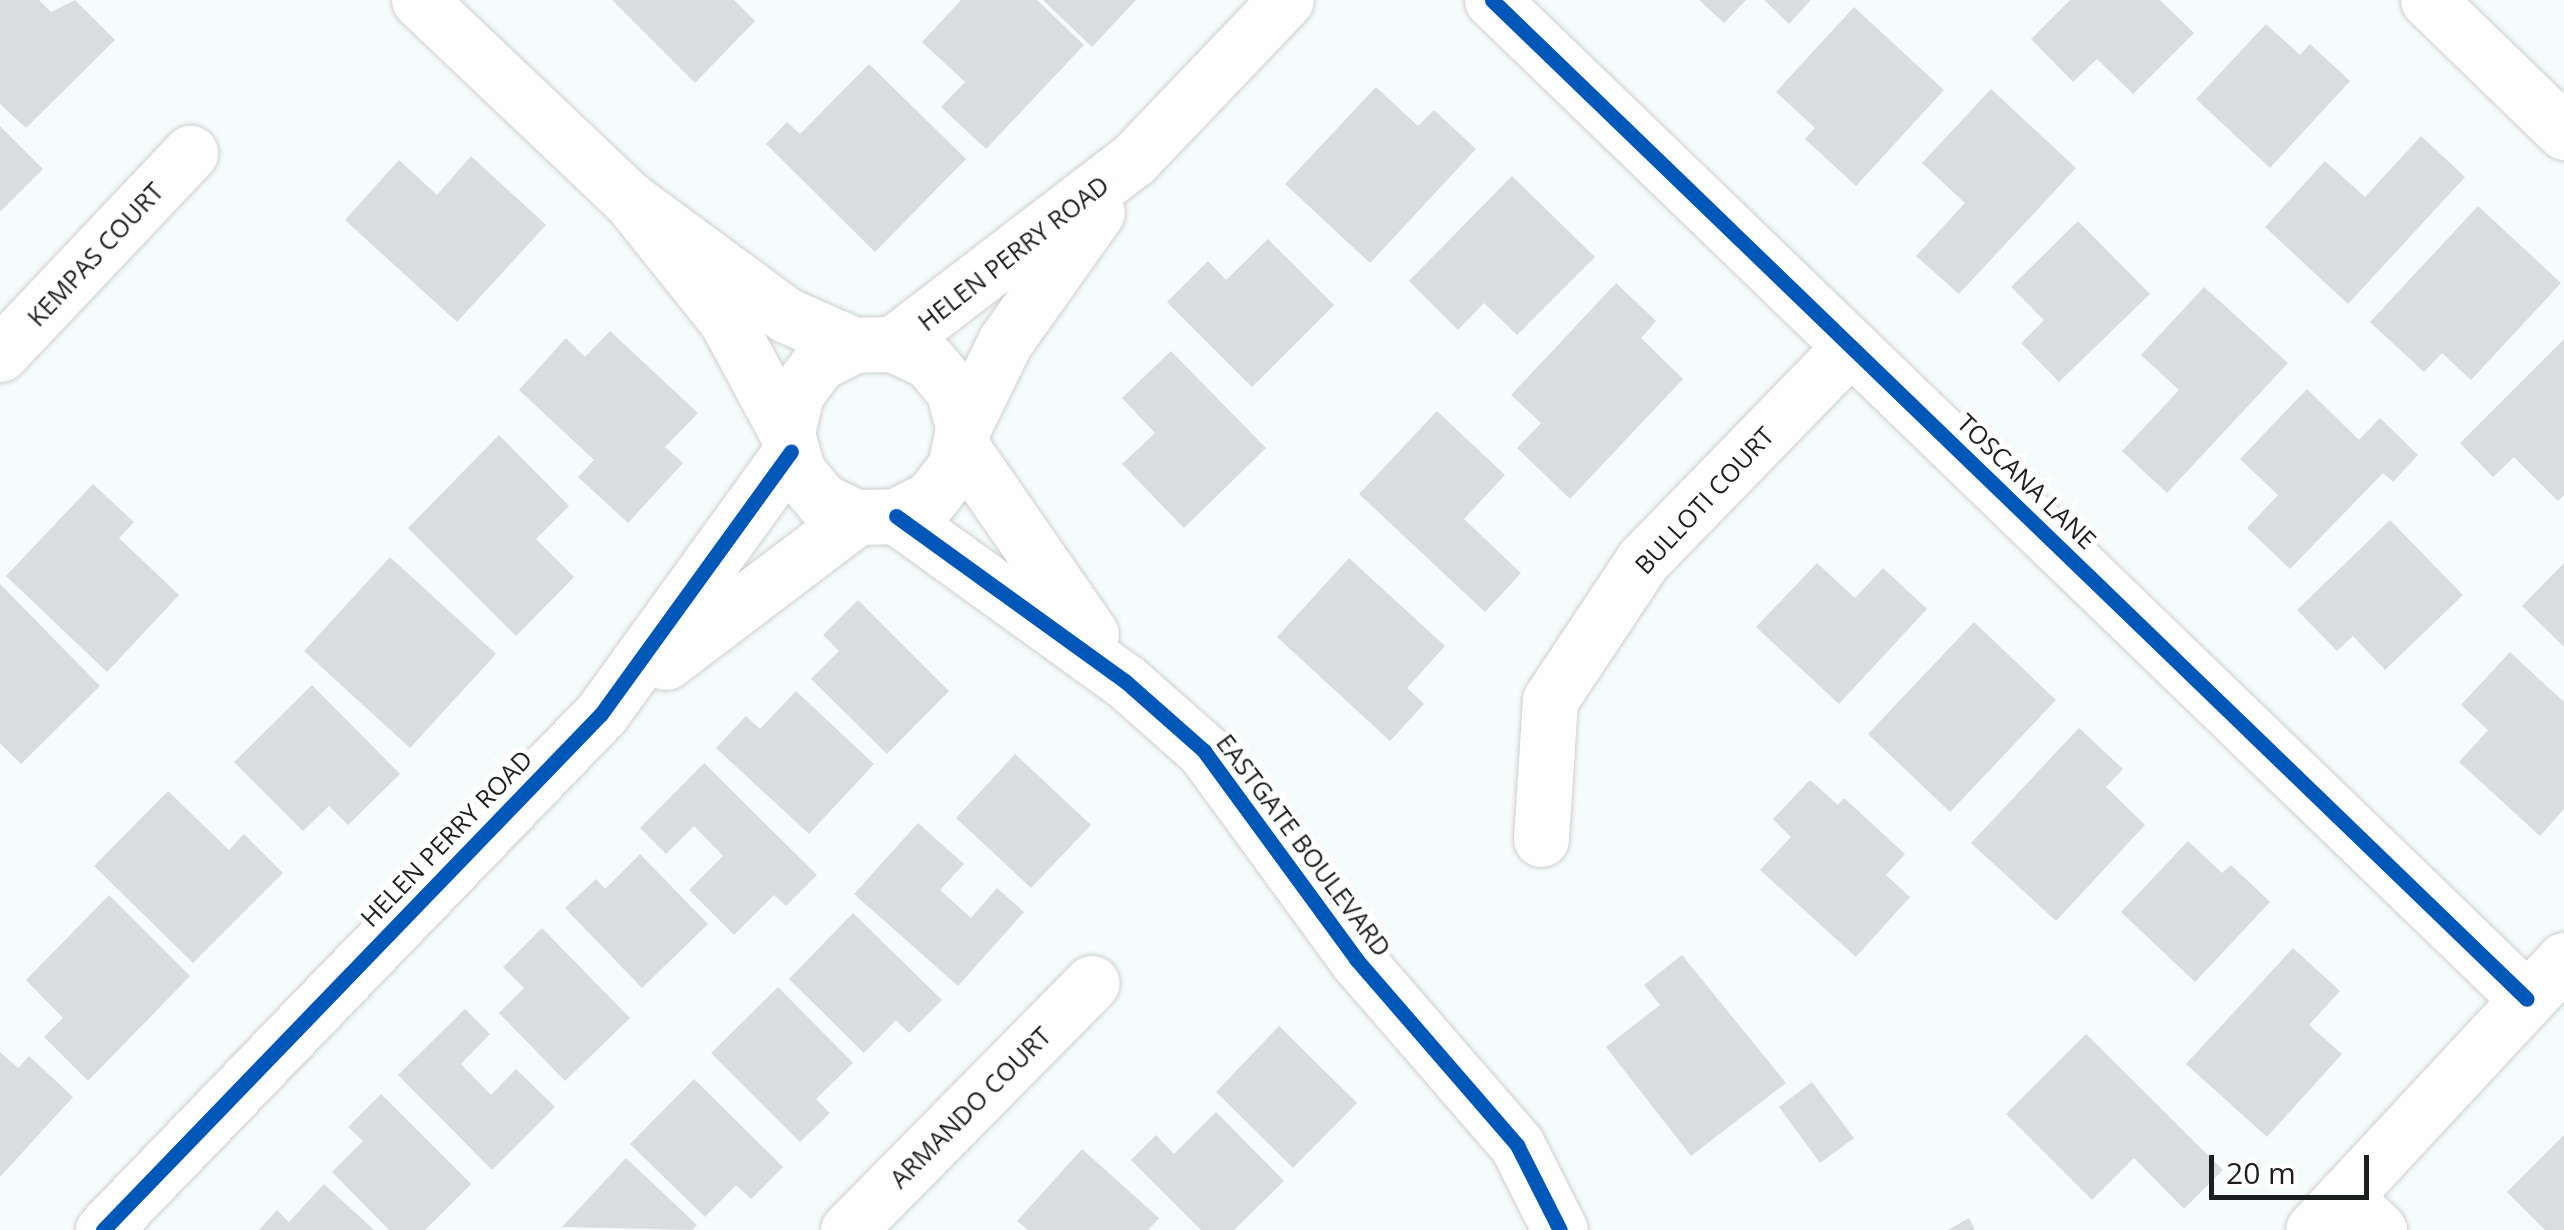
<!DOCTYPE html>
<html>
<head>
<meta charset="utf-8">
<style>
	body { margin:0 }
	#map { position:relative; width:2564px; height:1230px; overflow:hidden; background:#f6fbfb; font-family:"Open Sans",sans-serif }
	div>[style] { position:absolute }
	.building>* { inset:0; background:#dadddd }
	.roads { filter:drop-shadow(0 0 2px #cdd0d0) drop-shadow(0 0 2px #cdd0d0) }
	.street>* { height:55px; margin:-27.5px; padding:0 27.5px; transform-origin:27.5px; border-radius:27.5px; background:#fefefe }
	.cycleway>* { height:15px; margin:-7.5px; padding:0 7.5px; transform-origin:7.5px; border-radius:7.5px; background:#0057b8 }
	span { translate:-50% -50%; white-space:nowrap; text-align:center; line-height:1.15; -webkit-text-stroke:10px #fff; paint-order:stroke }
	.street-label { font-size:25px; color:#1c1f1f }
	.scale { position:absolute; left:2209px; top:1155px; width:160px; height:45px; box-sizing:border-box; border:5px solid #1c1f1f; border-top:0; padding-left:12px; font-size:30px; line-height:35px; white-space:nowrap; color:#1c1f1f; -webkit-text-stroke:8px #fff; paint-order:stroke }
</style>
</head>
<body>
<div id="map">
	<div class="building">
		<div style="clip-path:polygon(0 0,39px 0,51px 12px,75px 0,115px 40px,26px 128px,0 104px)"></div>
		<div style="clip-path:polygon(612px 0,734px 0,755px 21px,695px 83px)"></div>
		<div style="clip-path:polygon(961px 0,1037px 0,1084px 45px,986px 149px,941px 107px,965px 82px,922px 42px)"></div>
		<div style="clip-path:polygon(1043px 0,1136px 0,1092px 47px)"></div>
		<div style="clip-path:polygon(1699px 0,1746px 0,1724px 23px)"></div>
		<div style="clip-path:polygon(1764px 0,1811px 0,1789px 24px)"></div>
		<div style="clip-path:polygon(2070px 0,2160px 0,2194px 33px,2133px 94px,2097px 59px,2073px 82px,2031px 39px)"></div>
		<div style="clip-path:polygon(1854px 7px,1944px 90px,1856px 186px,1805px 139px,1815px 128px,1776px 92px)"></div>
		<div style="clip-path:polygon(2266px 24px,2300px 55px,2310px 44px,2350px 81px,2270px 168px,2196px 99px)"></div>
		<div style="clip-path:polygon(869px 64px,966px 159px,875px 252px,766px 144px,787px 122px,800px 134px)"></div>
		<div style="clip-path:polygon(1376px 87px,1418px 126px,1434px 110px,1476px 149px,1370px 263px,1285px 184px)"></div>
		<div style="clip-path:polygon(1991px 89px,2076px 168px,1959px 294px,1916px 256px,1965px 203px,1922px 163px)"></div>
		<div style="clip-path:polygon(0 126px,43px 169px,0 212px)"></div>
		<div style="clip-path:polygon(2421px 136px,2465px 177px,2348px 304px,2265px 227px,2325px 161px,2365px 197px)"></div>
		<div style="clip-path:polygon(471px 156px,546px 225px,457px 322px,345px 220px,399px 160px,437px 195px)"></div>
		<div style="clip-path:polygon(1512px 176px,1595px 257px,1517px 335px,1484px 303px,1458px 330px,1409px 281px)"></div>
		<div style="clip-path:polygon(2478px 206px,2561px 283px,2471px 380px,2442px 353px,2424px 372px,2370px 322px)"></div>
		<div style="clip-path:polygon(2078px 221px,2150px 294px,2059px 382px,2021px 343px,2044px 320px,2011px 287px)"></div>
		<div style="clip-path:polygon(1268px 239px,1334px 305px,1252px 387px,1167px 302px,1208px 261px,1226px 280px)"></div>
		<div style="clip-path:polygon(1616px 283px,1656px 321px,1641px 338px,1683px 379px,1570px 499px,1517px 448px,1541px 423px,1511px 395px)"></div>
		<div style="clip-path:polygon(2204px 287px,2288px 363px,2167px 493px,2122px 451px,2179px 390px,2141px 355px)"></div>
		<div style="clip-path:polygon(610px 331px,698px 413px,665px 447px,683px 463px,628px 523px,578px 477px,594px 460px,519px 390px,566px 338px,585px 357px)"></div>
		<div style="clip-path:polygon(2564px 339px,2564px 495px,2558px 501px,2514px 457px,2493px 477px,2460px 443px)"></div>
		<div style="clip-path:polygon(1171px 351px,1266px 448px,1184px 528px,1122px 464px,1155px 433px,1122px 398px)"></div>
		<div style="clip-path:polygon(2307px 389px,2359px 440px,2380px 418px,2418px 455px,2393px 482px,2383px 473px,2290px 569px,2247px 528px,2278px 495px,2240px 459px)"></div>
		<div style="clip-path:polygon(1437px 411px,1505px 475px,1464px 519px,1521px 573px,1485px 612px,1359px 494px)"></div>
		<div style="clip-path:polygon(499px 435px,569px 506px,536px 539px,574px 577px,516px 636px,408px 528px)"></div>
		<div style="clip-path:polygon(93px 484px,134px 522px,119px 538px,179px 595px,107px 672px,6px 576px)"></div>
		<div style="clip-path:polygon(2390px 520px,2463px 595px,2385px 670px,2353px 636px,2337px 651px,2297px 610px)"></div>
		<div style="clip-path:polygon(390px 557px,496px 654px,410px 748px,304px 651px)"></div>
		<div style="clip-path:polygon(1349px 558px,1445px 646px,1407px 688px,1424px 704px,1390px 741px,1277px 637px)"></div>
		<div style="clip-path:polygon(1817px 563px,1855px 598px,1883px 568px,1927px 609px,1839px 704px,1756px 627px)"></div>
		<div style="clip-path:polygon(2564px 563px,2564px 647px,2522px 606px)"></div>
		<div style="clip-path:polygon(0 584px,100px 686px,21px 764px,0 743px)"></div>
		<div style="clip-path:polygon(858px 600px,949px 691px,887px 754px,811px 679px,839px 651px,823px 635px)"></div>
		<div style="clip-path:polygon(1974px 622px,2056px 700px,1950px 812px,1868px 734px)"></div>
		<div style="clip-path:polygon(2510px 652px,2564px 702px,2564px 809px,2540px 836px,2459px 762px,2488px 730px,2461px 705px)"></div>
		<div style="clip-path:polygon(312px 685px,400px 774px,348px 825px,329px 806px,303px 831px,234px 762px)"></div>
		<div style="clip-path:polygon(796px 691px,874px 764px,809px 834px,716px 748px,746px 716px,760px 729px)"></div>
		<div style="clip-path:polygon(2079px 728px,2123px 769px,2106px 787px,2145px 825px,2056px 921px,1971px 843px)"></div>
		<div style="clip-path:polygon(1015px 754px,1091px 825px,1031px 888px,956px 818px)"></div>
		<div style="clip-path:polygon(704px 763px,817px 875px,786px 906px,774px 895px,734px 935px,689px 890px,723px 856px,694px 826px,666px 854px,640px 828px)"></div>
		<div style="clip-path:polygon(1810px 780px,1838px 805px,1844px 798px,1905px 854px,1886px 875px,1910px 897px,1856px 957px,1760px 870px,1791px 837px,1773px 819px)"></div>
		<div style="clip-path:polygon(168px 791px,229px 850px,244px 834px,283px 873px,193px 963px,94px 866px)"></div>
		<div style="clip-path:polygon(918px 823px,964px 864px,940px 890px,971px 918px,997px 888px,1024px 912px,958px 986px,854px 894px)"></div>
		<div style="clip-path:polygon(2188px 841px,2222px 873px,2231px 865px,2270px 902px,2195px 982px,2121px 912px)"></div>
		<div style="clip-path:polygon(640px 854px,708px 924px,642px 988px,565px 908px,596px 879px,605px 889px)"></div>
		<div style="clip-path:polygon(109px 895px,190px 976px,88px 1081px,44px 1037px,63px 1018px,26px 980px)"></div>
		<div style="clip-path:polygon(853px 913px,942px 1000px,909px 1033px,896px 1020px,864px 1053px,789px 979px)"></div>
		<div style="clip-path:polygon(542px 928px,630px 1018px,565px 1081px,499px 1013px,524px 988px,503px 967px)"></div>
		<div style="clip-path:polygon(2293px 948px,2340px 991px,2309px 1025px,2342px 1054px,2267px 1137px,2186px 1064px)"></div>
		<div style="clip-path:polygon(1682px 955px,1786px 1083px,1691px 1156px,1606px 1047px,1660px 1005px,1644px 985px)"></div>
		<div style="clip-path:polygon(778px 987px,853px 1063px,816px 1099px,830px 1113px,800px 1142px,711px 1053px)"></div>
		<div style="clip-path:polygon(465px 1009px,490px 1034px,461px 1064px,491px 1095px,516px 1069px,555px 1107px,492px 1170px,398px 1075px)"></div>
		<div style="clip-path:polygon(1279px 1026px,1357px 1103px,1293px 1168px,1216px 1092px)"></div>
		<div style="clip-path:polygon(2086px 1034px,2223px 1170px,2184px 1209px,2134px 1158px,2092px 1200px,2006px 1114px)"></div>
		<div style="clip-path:polygon(0 1052px,18px 1068px,29px 1056px,73px 1097px,0 1177px)"></div>
		<div style="clip-path:polygon(694px 1079px,783px 1167px,751px 1199px,736px 1185px,705px 1217px,630px 1144px)"></div>
		<div style="clip-path:polygon(1812px 1082px,1854px 1138px,1820px 1163px,1779px 1107px)"></div>
		<div style="clip-path:polygon(381px 1094px,471px 1184px,425px 1230px,389px 1230px,332px 1172px,363px 1141px,348px 1127px)"></div>
		<div style="clip-path:polygon(1216px 1112px,1284px 1181px,1234px 1230px,1201px 1230px,1131px 1160px,1156px 1135px,1174px 1154px)"></div>
		<div style="clip-path:polygon(2564px 1135px,2564px 1230px,2545px 1230px,2507px 1192px)"></div>
		<div style="clip-path:polygon(1082px 1149px,1159px 1218px,1148px 1230px,1028px 1230px,1017px 1221px)"></div>
		<div style="clip-path:polygon(626px 1158px,697px 1225px,692px 1230px,562px 1227px)"></div>
		<div style="clip-path:polygon(324px 1184px,374px 1230px,259px 1230px,277px 1210px,289px 1222px)"></div>
		<div style="clip-path:polygon(1969px 1218px,1975px 1230px,1948px 1230px)"></div>
	</div>
	<div class="roads">
		<div class="street">
			<div style="left:419px;top:0;width:291px;rotate:43.5deg"></div>
			<div style="left:630px;top:200px;width:194px;rotate:36.4deg"></div>
			<div style="left:786px;top:315px;width:74px;rotate:23.8deg"></div>
			<div style="left:1492px;top:0;width:1438px;rotate:43.99deg"></div>
			<div style="left:2428px;top:0;width:190px;rotate:44.1deg"></div>
			<div style="left:630px;top:200px;width:154px;rotate:51.3deg"></div>
			<div style="left:726px;top:320px;width:128px;rotate:61.6deg"></div>
			<div style="left:787px;top:433px;width:39px;rotate:75deg"></div>
			<div style="left:797px;top:471px;width:39px;rotate:50deg"></div>
			<div style="left:822px;top:501px;width:38px;rotate:25deg"></div>
			<div style="left:857px;top:517px;width:39px;rotate:-1deg"></div>
			<div style="left:896px;top:516px;width:39px;rotate:-27deg"></div>
			<div style="left:931px;top:498px;width:39px;rotate:-52deg"></div>
			<div style="left:955px;top:467px;width:40px;rotate:-78deg"></div>
			<div style="left:963px;top:428px;width:38px;rotate:-104deg"></div>
			<div style="left:954px;top:391px;width:39px;rotate:-130deg"></div>
			<div style="left:929px;top:361px;width:40px;rotate:-155deg"></div>
			<div style="left:893px;top:344px;width:39px;rotate:179deg"></div>
			<div style="left:854px;top:345px;width:39px;rotate:153deg"></div>
			<div style="left:819px;top:363px;width:39px;rotate:127deg"></div>
			<div style="left:796px;top:394px;width:40px;rotate:103deg"></div>
			<div style="left:893px;top:344px;width:302px;rotate:-37.5deg"></div>
			<div style="left:1133px;top:160px;width:221px;rotate:-46.3deg"></div>
			<div style="left:0;top:354px;width:277px;rotate:-46.6deg"></div>
			<div style="left:963px;top:428px;width:96px;rotate:-64deg"></div>
			<div style="left:1005px;top:342px;width:159px;rotate:-54.7deg"></div>
			<div style="left:960px;top:445px;width:230px;rotate:55.3deg"></div>
			<div style="left:896px;top:516px;width:282px;rotate:35.8deg"></div>
			<div style="left:1125px;top:681px;width:106px;rotate:41.5deg"></div>
			<div style="left:1204px;top:751px;width:258px;rotate:53.8deg"></div>
			<div style="left:1356px;top:959px;width:246px;rotate:49.1deg"></div>
			<div style="left:1517px;top:1145px;width:95px;rotate:63.2deg"></div>
			<div style="left:666px;top:662px;width:240px;rotate:-37.2deg"></div>
			<div style="left:1541px;top:839px;width:139px;rotate:-86.3deg"></div>
			<div style="left:1550px;top:700px;width:168px;rotate:-56.4deg"></div>
			<div style="left:1643px;top:560px;width:298px;rotate:-45.8deg"></div>
			<div style="left:2344px;top:1196px;width:49px;rotate:44.2deg"></div>
			<div style="left:103px;top:1230px;width:717px;rotate:-46.02deg"></div>
			<div style="left:601px;top:714px;width:324px;rotate:-54.1deg"></div>
			<div style="left:848px;top:1230px;width:347px;rotate:-45.4deg"></div>
			<div style="left:2313px;top:1230px;width:369px;rotate:-47.1deg"></div>
		</div>
	</div>
	<div class="cycleway">
		<div style="left:1492px;top:0;width:1438px;rotate:43.99deg"></div>
		<div style="left:896px;top:516px;width:282px;rotate:35.8deg"></div>
		<div style="left:1125px;top:681px;width:106px;rotate:41.5deg"></div>
		<div style="left:1204px;top:751px;width:258px;rotate:53.8deg"></div>
		<div style="left:1356px;top:959px;width:246px;rotate:49.1deg"></div>
		<div style="left:1517px;top:1145px;width:95px;rotate:63.2deg"></div>
		<div style="left:103px;top:1230px;width:717px;rotate:-46.02deg"></div>
		<div style="left:601px;top:714px;width:324px;rotate:-54.1deg"></div>
	</div>
	<div class="street-label">
		<span style="left:1013px;top:253px;rotate:-38deg">HELEN PERRY ROAD</span>
		<span style="left:95px;top:254px;rotate:-47deg">KEMPAS COURT</span>
		<span style="left:2027px;top:481px;rotate:44deg">TOSCANA LANE</span>
		<span style="left:1704px;top:500px;rotate:-47deg">BULLOTI COURT</span>
		<span style="left:446px;top:838px;rotate:-46deg">HELEN PERRY ROAD</span>
		<span style="left:1304px;top:845px;rotate:53deg">EASTGATE BOULEVARD</span>
		<span style="left:970px;top:1107px;rotate:-45deg">ARMANDO COURT</span>
	</div>
	<div class="scale">20 m</div>
</div>
</body>
</html>
